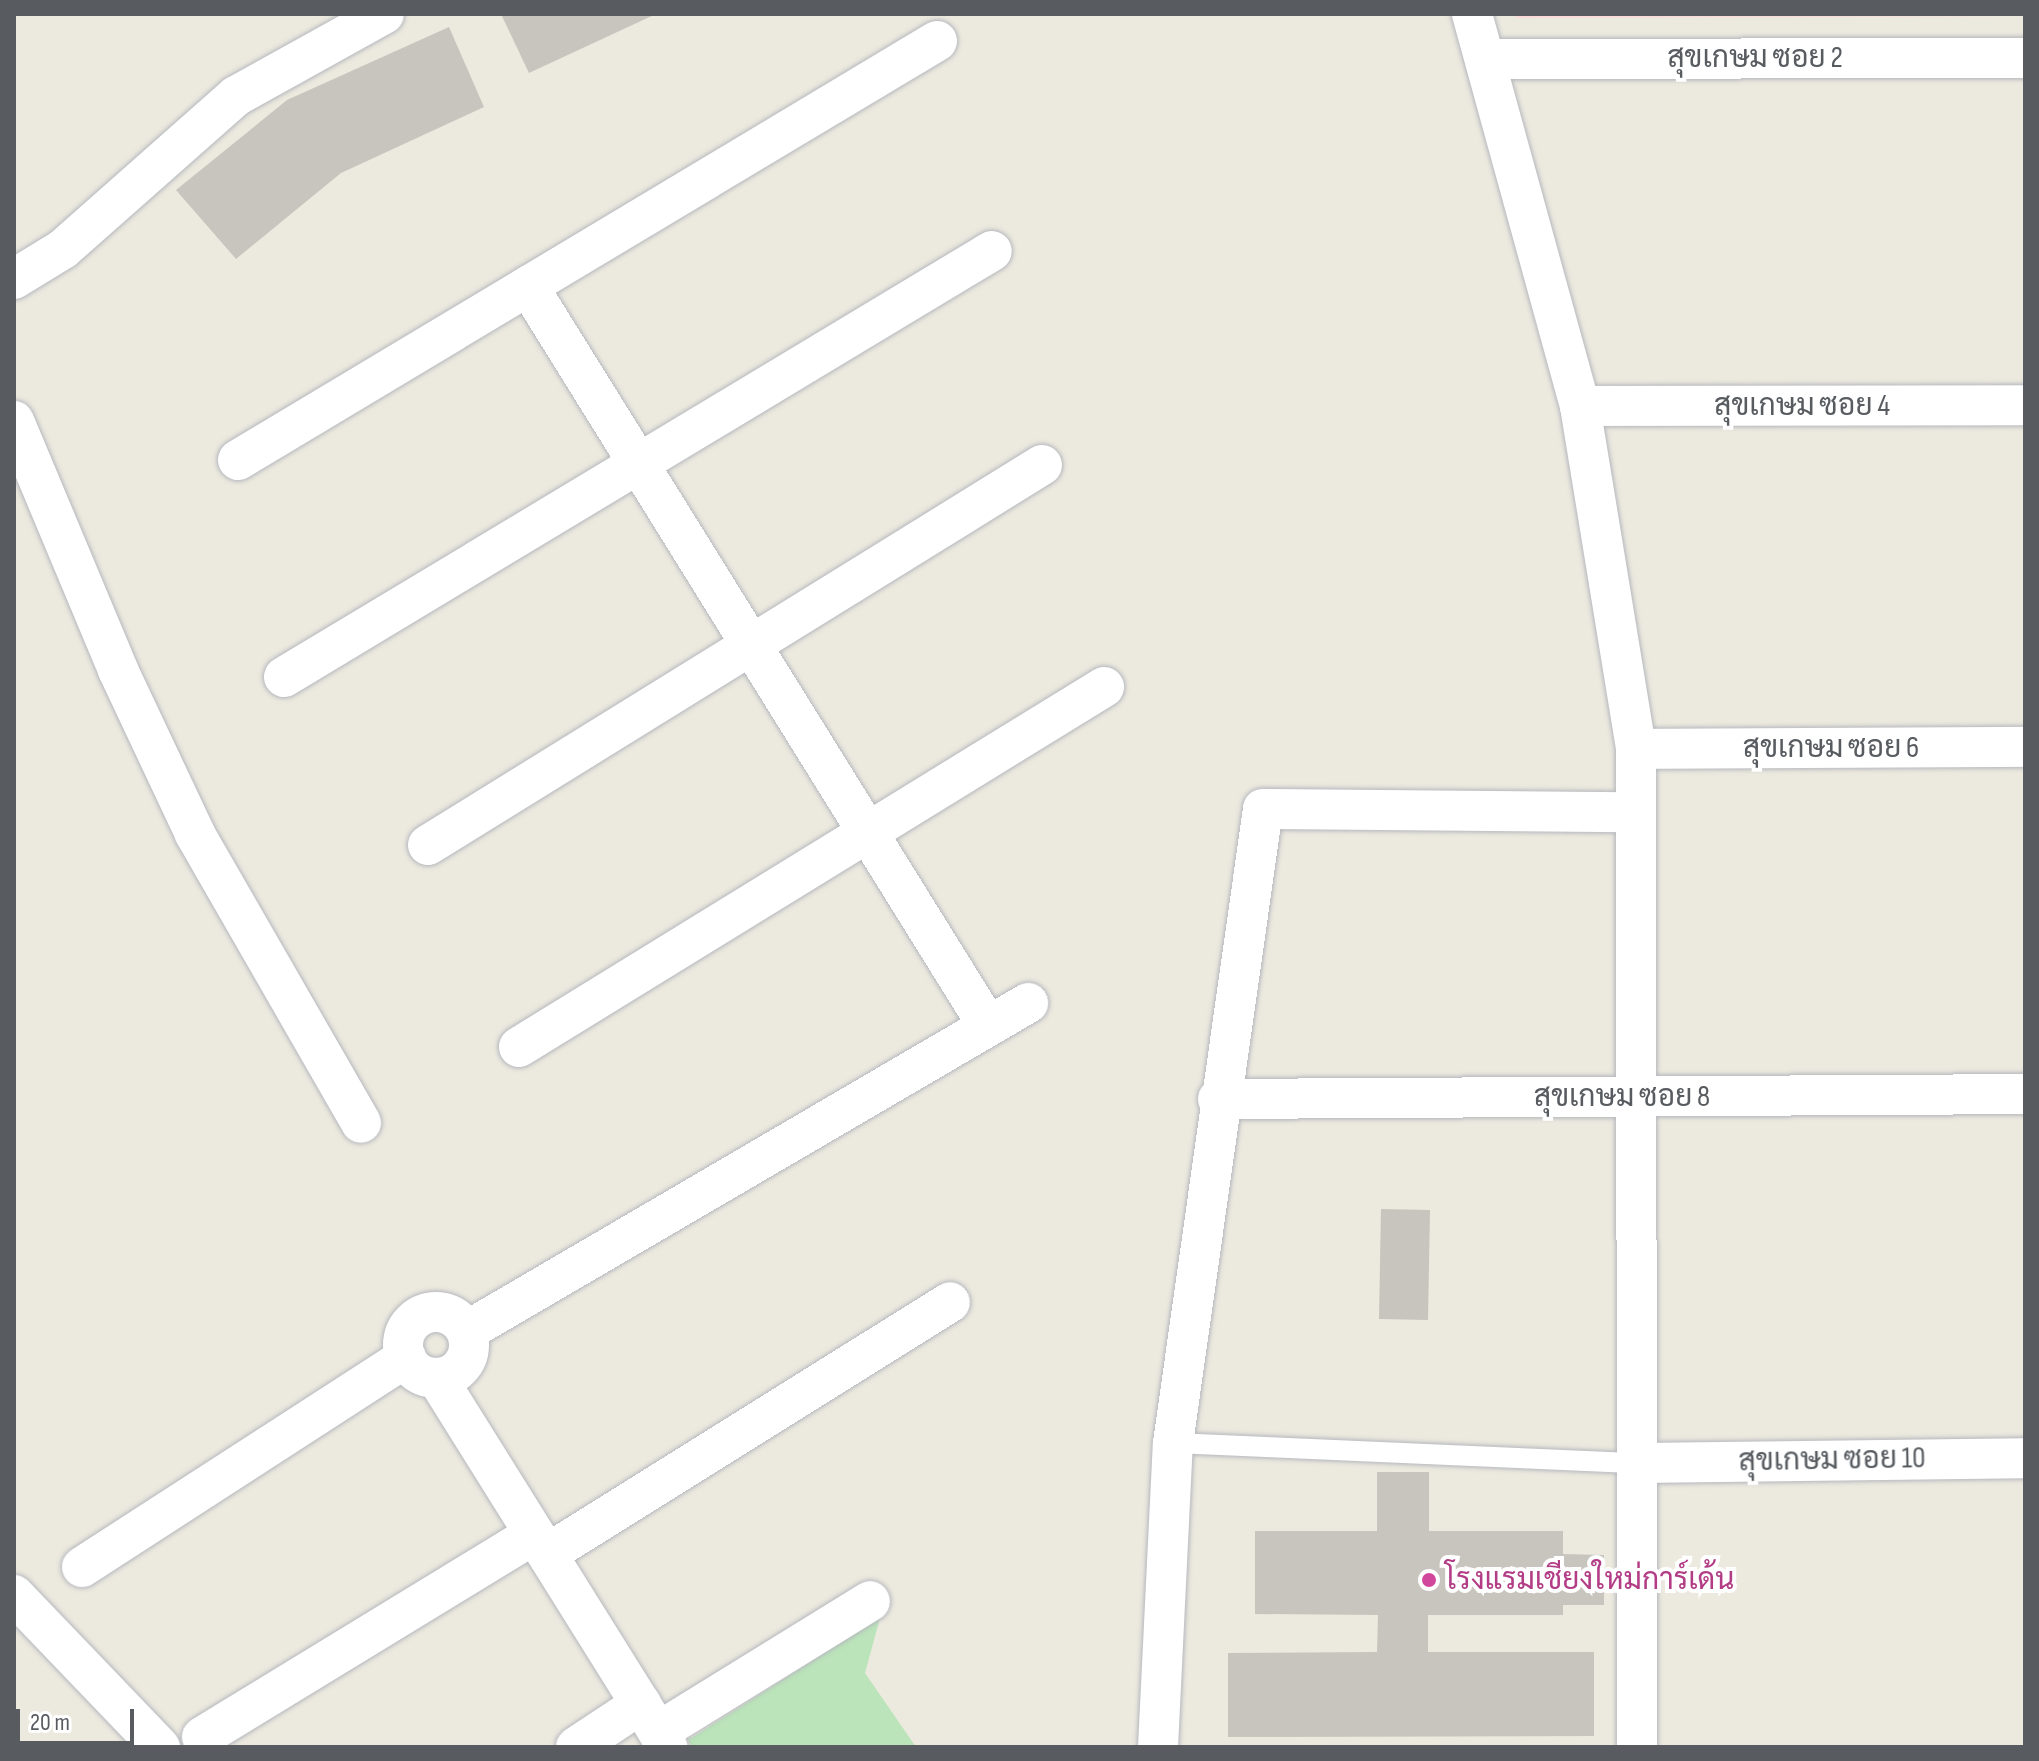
<!DOCTYPE html>
<html>
<head>
<meta charset="utf-8">
<style>
	body { margin:0 }
	#map { position:relative; width:2039px; height:1761px; overflow:hidden; background:#ece9df; font-family:"Sofia Sans Condensed",Sarabun,sans-serif }
	div>[style] { position:absolute }
	.medical>* { inset:0; background:#fbdbd9 }
	.green>* { inset:0; background:#bbe4ba }
	.building>* { inset:0; background:#c8c5be }
	.roads { filter:drop-shadow(0 0 2px #b5b8bd) drop-shadow(0 0 2px #b5b8bd) }
	.service>* { height:20px; margin:-10px; padding:0 10px; transform-origin:10px; border-radius:10px; background:#fff }
	.minor>* { height:40px; margin:-20px; padding:0 20px; transform-origin:20px; border-radius:20px; background:#fff }
	.minor>.ring { margin:-20px; padding:0; box-sizing:content-box; background:none; border:40px solid #fff; border-radius:50% }
	.dots>* { width:22px; height:22px; translate:-50% -50%; box-sizing:border-box; border:4px solid #fff; border-radius:50% }
	span { translate:-50% -50%; white-space:nowrap; text-align:center; line-height:1.15; -webkit-text-stroke:8px #fff; paint-order:stroke }
	.street-label { font-size:30px; color:#585c61 }
	.hotel-label { font-size:30px; color:#b23c85 }
	.left { translate:0 -50%; text-align:left }
	.frame { position:absolute; inset:0; border:16px solid #585c61; pointer-events:none }
	.scale { position:absolute; left:16px; top:1709px; width:118px; height:36px; box-sizing:border-box; border:4px solid #585c61; border-top:0; padding-left:10px; font-size:24px; line-height:28px; white-space:nowrap; color:#585c61; -webkit-text-stroke:6px #fff; paint-order:stroke }
</style>
</head>
<body>
<div id="map">
	<div class="medical">
		<div style="clip-path:polygon(1515px 14px,2025px 14px,2025px 16px,1516px 18px)"></div>
	</div>
	<div class="green">
		<div style="clip-path:polygon(880px 1618px,865px 1673px,916px 1747px,692px 1747px,688px 1740px)"></div>
	</div>
	<div class="building">
		<div style="clip-path:polygon(501px 14px,656px 14px,529px 73px)"></div>
		<div style="clip-path:polygon(449px 27px,484px 107px,341px 173px,236px 259px,176px 190px,287px 100px)"></div>
		<div style="clip-path:polygon(1381px 1209px,1430px 1210px,1428px 1320px,1379px 1319px)"></div>
		<div style="clip-path:polygon(1377px 1472px,1429px 1472px,1429px 1531px,1563px 1531px,1563px 1554px,1604px 1555px,1604px 1605px,1563px 1605px,1563px 1615px,1428px 1615px,1428px 1652px,1594px 1652px,1594px 1736px,1228px 1737px,1228px 1653px,1377px 1652px,1378px 1615px,1255px 1614px,1255px 1531px,1377px 1531px)"></div>
	</div>
	<div class="roads">
		<div class="service">
			<div style="left:1173px;top:1443px;width:466px;rotate:2.5deg"></div>
		</div>
		<div class="minor">
			<div style="left:1472px;top:14px;width:407px;rotate:74.6deg"></div>
			<div style="left:1580px;top:406px;width:348px;rotate:80.7deg"></div>
			<div style="left:1636px;top:749px;width:998px;rotate:89.94deg"></div>
			<div style="left:1485px;top:59px;width:540px;rotate:-0.11deg"></div>
			<div style="left:14px;top:279px;width:57px;rotate:-31.5deg"></div>
			<div style="left:63px;top:249px;width:231px;rotate:-41.5deg"></div>
			<div style="left:236px;top:96px;width:169px;rotate:-29deg"></div>
			<div style="left:528px;top:286px;width:871px;rotate:58.13deg"></div>
			<div style="left:1580px;top:406px;width:445px;rotate:-0.1deg"></div>
			<div style="left:14px;top:421px;width:270px;rotate:67.3deg"></div>
			<div style="left:118px;top:670px;width:181px;rotate:64.8deg"></div>
			<div style="left:195px;top:834px;width:333px;rotate:60.1deg"></div>
			<div style="left:238px;top:460px;width:815px;rotate:-30.94deg"></div>
			<div style="left:284px;top:677px;width:826px;rotate:-31.04deg"></div>
			<div style="left:1636px;top:749px;width:389px;rotate:-0.3deg"></div>
			<div style="left:428px;top:845px;width:722px;rotate:-31.75deg"></div>
			<div style="left:519px;top:1047px;width:687px;rotate:-31.61deg"></div>
			<div style="left:1218px;top:1099px;width:807px;rotate:-0.35deg"></div>
			<div class="ring" style="left:403px;top:1312px;width:26px;height:26px"></div>
			<div style="left:467px;top:1331px;width:650px;rotate:-30.31deg"></div>
			<div style="left:437px;top:1378px;width:435px;rotate:58deg"></div>
			<div style="left:1639px;top:1463px;width:386px;rotate:-0.7deg"></div>
			<div style="left:547px;top:1554px;width:475px;rotate:-32deg"></div>
			<div style="left:82px;top:1567px;width:386px;rotate:-32.9deg"></div>
			<div style="left:14px;top:1595px;width:211px;rotate:46.2deg"></div>
			<div style="left:658px;top:1732px;width:249px;rotate:-31.7deg"></div>
			<div style="left:202px;top:1737px;width:389px;rotate:-31.4deg"></div>
			<div style="left:576px;top:1747px;width:78px;rotate:-33.5deg"></div>
			<div style="left:1158px;top:1747px;width:304px;rotate:-87.2deg"></div>
			<div style="left:1173px;top:1443px;width:640px;rotate:-81.92deg"></div>
			<div style="left:1263px;top:809px;width:373px;rotate:0.5deg"></div>
		</div>
	</div>
	<div class="dots">
		<div style="left:1429px;top:1580px;background:#d1479c"></div>
	</div>
	<div class="street-label">
		<span style="left:1755px;top:58px">สุขเกษม ซอย 2</span>
		<span style="left:1802px;top:406px">สุขเกษม ซอย 4</span>
		<span style="left:1831px;top:748px">สุขเกษม ซอย 6</span>
		<span style="left:1622px;top:1097px">สุขเกษม ซอย 8</span>
		<span style="left:1832px;top:1460px;rotate:-1deg">สุขเกษม ซอย 10</span>
	</div>
	<div class="hotel-label">
		<span class="left" style="left:1445px;top:1580px">โรงแรมเชียงใหม่การ์เด้น</span>
	</div>
	<div class="frame"></div>
	<div class="scale">20 m</div>
</div>
</body>
</html>
